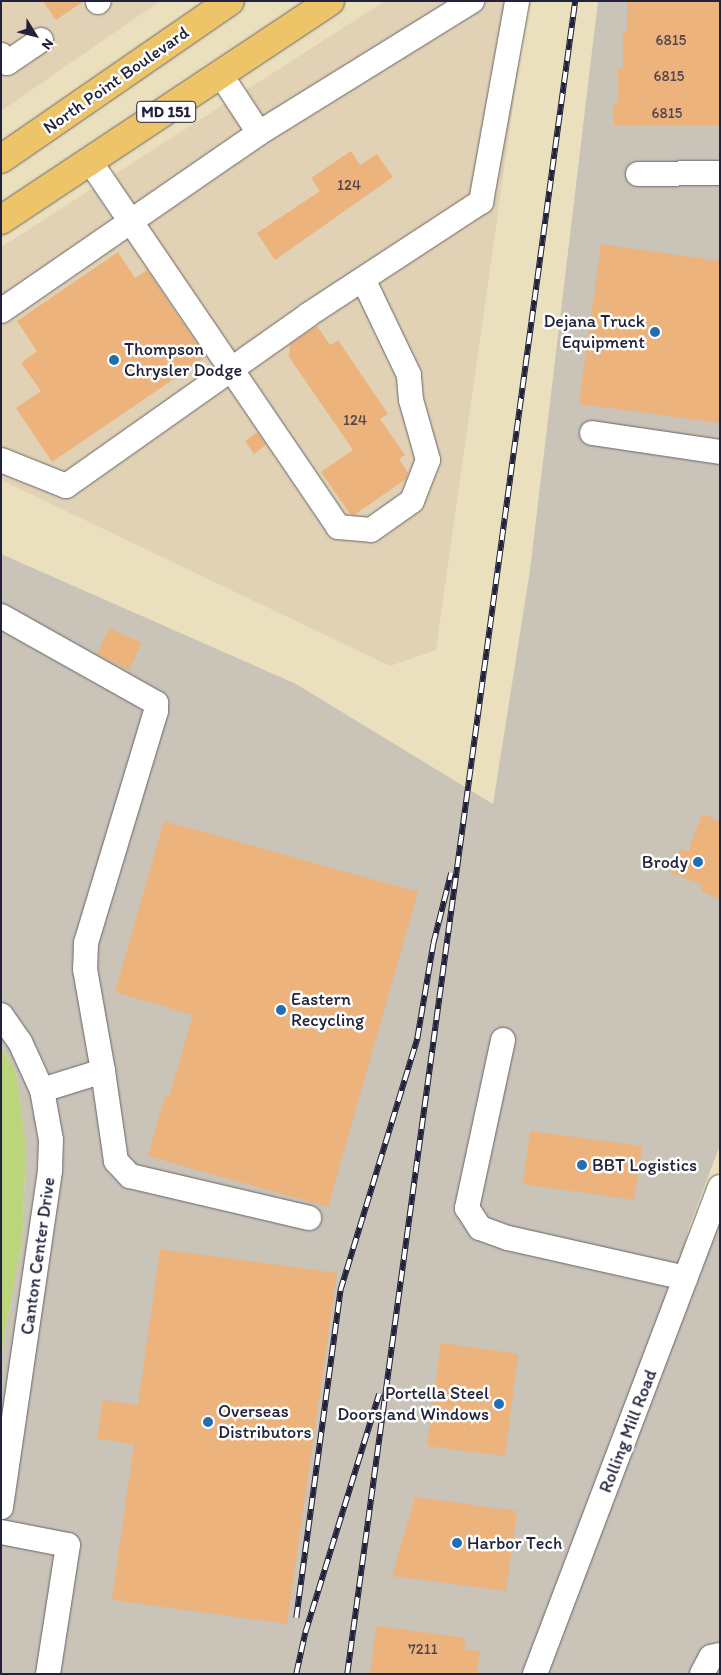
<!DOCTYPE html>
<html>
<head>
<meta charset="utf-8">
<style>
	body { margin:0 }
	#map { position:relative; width:721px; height:1675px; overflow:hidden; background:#ebe0bd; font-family:Itim,sans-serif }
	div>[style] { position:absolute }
	.built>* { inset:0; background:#e1d2b5 }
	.industrial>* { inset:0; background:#c9c3b8 }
	.green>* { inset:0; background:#bbd57a }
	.building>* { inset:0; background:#ecb37d }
	.roads { filter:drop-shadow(0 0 1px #686468) drop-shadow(0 0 1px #686468) }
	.minor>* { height:24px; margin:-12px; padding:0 12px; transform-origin:12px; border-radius:12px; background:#fff }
	.major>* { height:28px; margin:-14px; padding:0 14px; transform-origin:14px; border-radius:14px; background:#eec469 }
	.rail>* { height:5.5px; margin-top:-2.75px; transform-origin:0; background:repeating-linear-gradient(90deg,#fff 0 11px,#22223b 0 22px); box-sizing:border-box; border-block:1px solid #22223b }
	.dots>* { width:14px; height:14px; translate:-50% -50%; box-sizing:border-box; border:2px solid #fff; border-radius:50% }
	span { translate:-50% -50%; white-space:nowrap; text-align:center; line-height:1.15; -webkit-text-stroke:5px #fff; paint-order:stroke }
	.number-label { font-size:15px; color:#54464c }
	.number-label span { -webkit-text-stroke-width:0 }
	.shield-label span { padding:1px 4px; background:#fff; border:1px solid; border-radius:4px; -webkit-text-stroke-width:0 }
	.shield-label { font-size:16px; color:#22223b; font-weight:700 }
	.street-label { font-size:18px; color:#22223b }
	.poi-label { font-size:18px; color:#22223b }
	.right { translate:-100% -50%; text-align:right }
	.left { translate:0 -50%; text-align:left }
	.frame { position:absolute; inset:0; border:2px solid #22223b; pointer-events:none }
	.north { position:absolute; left:10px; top:10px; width:50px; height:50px; -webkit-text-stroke:4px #fff; paint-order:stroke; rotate:126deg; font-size:14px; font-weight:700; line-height:20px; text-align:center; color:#22223b }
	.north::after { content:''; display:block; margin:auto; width:18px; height:22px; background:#22223b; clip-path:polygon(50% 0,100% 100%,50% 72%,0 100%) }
</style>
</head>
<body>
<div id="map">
	<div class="built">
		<div style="clip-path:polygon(1px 1px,160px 1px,1px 111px)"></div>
		<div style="clip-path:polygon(385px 1px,528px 1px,436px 650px,390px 666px,1px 480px,1px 247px)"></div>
	</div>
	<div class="industrial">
		<div style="clip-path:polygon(598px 1px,720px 1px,720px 1145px,689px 1227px,647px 1404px,720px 1215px,720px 1674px,1px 1674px,1px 1355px,22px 1241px,26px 1149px,16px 1072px,1px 1048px,1px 554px,296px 684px,493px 804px,530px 570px)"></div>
	</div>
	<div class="green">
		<div style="clip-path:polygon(1px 1048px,16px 1072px,26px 1149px,22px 1241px,1px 1355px)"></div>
	</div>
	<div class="building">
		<div style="clip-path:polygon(43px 1px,84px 1px,56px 20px)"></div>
		<div style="clip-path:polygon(627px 1px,720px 1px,720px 125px,614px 125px,614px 103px,618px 103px,618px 67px,623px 67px,623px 32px,627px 32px)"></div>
		<div style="clip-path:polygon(351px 151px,360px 165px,377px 154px,393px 177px,275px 260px,257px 233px,320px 191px,311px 178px)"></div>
		<div style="clip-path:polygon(601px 244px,720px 261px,720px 423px,579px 404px)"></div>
		<div style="clip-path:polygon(118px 252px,135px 278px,147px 270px,206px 357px,52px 462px,16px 408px,41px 391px,21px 363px,37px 351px,17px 321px)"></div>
		<div style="clip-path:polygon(317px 326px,330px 345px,338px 340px,388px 414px,380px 419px,405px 455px,399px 459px,408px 473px,406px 479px,354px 515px,350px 514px,321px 472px,353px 450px,289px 357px,290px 344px)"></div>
		<div style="clip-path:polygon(257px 432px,266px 445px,254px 454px,245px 441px)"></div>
		<div style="clip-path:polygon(109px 628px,142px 643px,129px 670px,97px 654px)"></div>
		<div style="clip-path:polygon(702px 814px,720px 821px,720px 899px,701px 891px,703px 885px,671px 873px,680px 849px,688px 852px)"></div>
		<div style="clip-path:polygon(164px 821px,418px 892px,328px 1207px,148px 1156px,165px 1096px,169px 1097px,193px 1015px,115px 992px)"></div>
		<div style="clip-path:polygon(530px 1131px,642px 1146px,634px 1200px,523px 1184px)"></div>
		<div style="clip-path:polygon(160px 1249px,337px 1273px,287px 1624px,112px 1600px,134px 1444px,97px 1439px,103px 1400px,138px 1405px)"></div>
		<div style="clip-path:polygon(441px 1343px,518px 1354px,505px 1456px,427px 1446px)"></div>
		<div style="clip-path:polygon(415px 1497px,517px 1511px,506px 1591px,392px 1576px)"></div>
		<div style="clip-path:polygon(376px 1626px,466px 1638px,464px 1649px,480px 1651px,477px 1674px,370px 1674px)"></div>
	</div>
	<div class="roads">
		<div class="minor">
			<div style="left:98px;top:2px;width:1px;rotate:-45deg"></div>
			<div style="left:1px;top:55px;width:10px;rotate:53deg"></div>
			<div style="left:7px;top:63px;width:41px;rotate:-34.1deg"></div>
			<div style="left:221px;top:75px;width:69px;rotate:56.8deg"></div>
			<div style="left:259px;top:133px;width:251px;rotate:-31.8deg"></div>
			<div style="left:91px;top:163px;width:440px;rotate:55.8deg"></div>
			<div style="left:338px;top:527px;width:33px;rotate:5deg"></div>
			<div style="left:371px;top:530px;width:50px;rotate:-35.3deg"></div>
			<div style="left:412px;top:501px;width:44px;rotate:-68.7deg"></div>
			<div style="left:428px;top:460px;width:62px;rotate:-105.8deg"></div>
			<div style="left:411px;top:400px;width:25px;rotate:-95deg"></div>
			<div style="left:409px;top:375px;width:106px;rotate:-115.6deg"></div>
			<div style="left:638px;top:174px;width:82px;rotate:-0.7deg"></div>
			<div style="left:1px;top:311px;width:313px;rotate:-34.6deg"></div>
			<div style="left:592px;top:433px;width:129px;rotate:8.4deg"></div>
			<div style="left:1px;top:460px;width:70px;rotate:21.8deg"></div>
			<div style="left:66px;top:486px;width:296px;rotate:-35.2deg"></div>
			<div style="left:308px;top:315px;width:207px;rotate:-33.2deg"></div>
			<div style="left:481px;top:202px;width:204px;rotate:-79.8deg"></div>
			<div style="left:1px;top:616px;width:178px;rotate:29.3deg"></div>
			<div style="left:156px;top:703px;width:8px;rotate:90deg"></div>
			<div style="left:156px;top:711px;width:242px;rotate:106.8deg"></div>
			<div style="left:86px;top:943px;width:26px;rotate:92deg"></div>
			<div style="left:85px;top:969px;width:104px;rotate:80deg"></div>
			<div style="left:1px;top:1015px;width:33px;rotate:55deg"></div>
			<div style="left:20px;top:1042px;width:53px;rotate:65.4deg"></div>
			<div style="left:42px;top:1090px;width:51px;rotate:79.8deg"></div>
			<div style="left:51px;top:1140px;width:31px;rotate:92deg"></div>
			<div style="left:50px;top:1171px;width:340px;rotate:98.3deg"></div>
			<div style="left:503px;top:1040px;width:172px;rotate:102.1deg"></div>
			<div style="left:467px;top:1208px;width:24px;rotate:57deg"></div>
			<div style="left:480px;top:1228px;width:30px;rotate:20deg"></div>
			<div style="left:508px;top:1238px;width:182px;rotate:12.7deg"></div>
			<div style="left:42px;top:1090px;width:64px;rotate:-17.3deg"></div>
			<div style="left:103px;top:1071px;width:91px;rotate:81.8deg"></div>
			<div style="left:116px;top:1161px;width:21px;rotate:47deg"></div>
			<div style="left:130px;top:1176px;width:184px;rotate:13.2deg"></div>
			<div style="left:1px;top:1532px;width:68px;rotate:11deg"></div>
			<div style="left:68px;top:1545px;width:131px;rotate:98.8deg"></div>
			<div style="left:535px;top:1674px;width:521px;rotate:-69.2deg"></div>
			<div style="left:702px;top:1674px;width:19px;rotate:-62deg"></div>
			<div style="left:711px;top:1657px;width:9px;rotate:-13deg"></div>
		</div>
		<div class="major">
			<div style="left:1px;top:159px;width:278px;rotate:-34.6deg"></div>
			<div style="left:1px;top:220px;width:395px;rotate:-33.6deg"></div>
		</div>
	</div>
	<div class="rail">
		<div style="left:296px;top:1618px;width:330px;rotate:-82.3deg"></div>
		<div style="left:340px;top:1291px;width:264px;rotate:-73deg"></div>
		<div style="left:417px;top:1039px;width:96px;rotate:-80.4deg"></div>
		<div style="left:433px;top:944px;width:73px;rotate:-75.8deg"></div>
		<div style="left:296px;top:1674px;width:42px;rotate:-77.6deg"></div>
		<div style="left:305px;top:1633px;width:250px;rotate:-72.8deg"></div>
		<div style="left:347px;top:1674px;width:1688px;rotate:-82.24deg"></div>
	</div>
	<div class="dots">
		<div style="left:655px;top:332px;background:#1f6fb2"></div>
		<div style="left:114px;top:360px;background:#1f6fb2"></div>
		<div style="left:698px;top:862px;background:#1f6fb2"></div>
		<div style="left:281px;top:1010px;background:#1f6fb2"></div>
		<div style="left:582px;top:1165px;background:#1f6fb2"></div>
		<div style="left:499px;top:1404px;background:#1f6fb2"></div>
		<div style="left:208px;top:1422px;background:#1f6fb2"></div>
		<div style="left:457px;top:1543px;background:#1f6fb2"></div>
	</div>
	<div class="number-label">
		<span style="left:671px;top:41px">6815</span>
		<span style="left:669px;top:77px">6815</span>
		<span style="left:667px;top:114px">6815</span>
		<span style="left:349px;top:186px">124</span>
		<span style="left:355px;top:421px">124</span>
		<span style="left:423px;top:1650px">7211</span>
	</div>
	<div class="shield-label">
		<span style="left:166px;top:112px">MD 151</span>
	</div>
	<div class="street-label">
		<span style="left:116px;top:80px;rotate:-35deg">North Point Boulevard</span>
		<span style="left:38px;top:1256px;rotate:-82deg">Canton Center Drive</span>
		<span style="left:628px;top:1431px;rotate:-69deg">Rolling Mill Road</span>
	</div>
	<div class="poi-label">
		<span class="right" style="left:645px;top:332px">Dejana Truck<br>Equipment</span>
		<span class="left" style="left:124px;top:360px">Thompson<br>Chrysler Dodge</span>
		<span class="right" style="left:688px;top:862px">Brody</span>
		<span class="left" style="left:291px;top:1010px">Eastern<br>Recycling</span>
		<span class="left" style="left:592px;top:1165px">BBT Logistics</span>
		<span class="right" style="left:489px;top:1404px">Portella Steel<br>Doors and Windows</span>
		<span class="left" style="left:218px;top:1422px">Overseas<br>Distributors</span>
		<span class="left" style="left:467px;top:1543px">Harbor Tech</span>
	</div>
	<div class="frame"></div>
	<div class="north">N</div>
</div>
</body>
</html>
